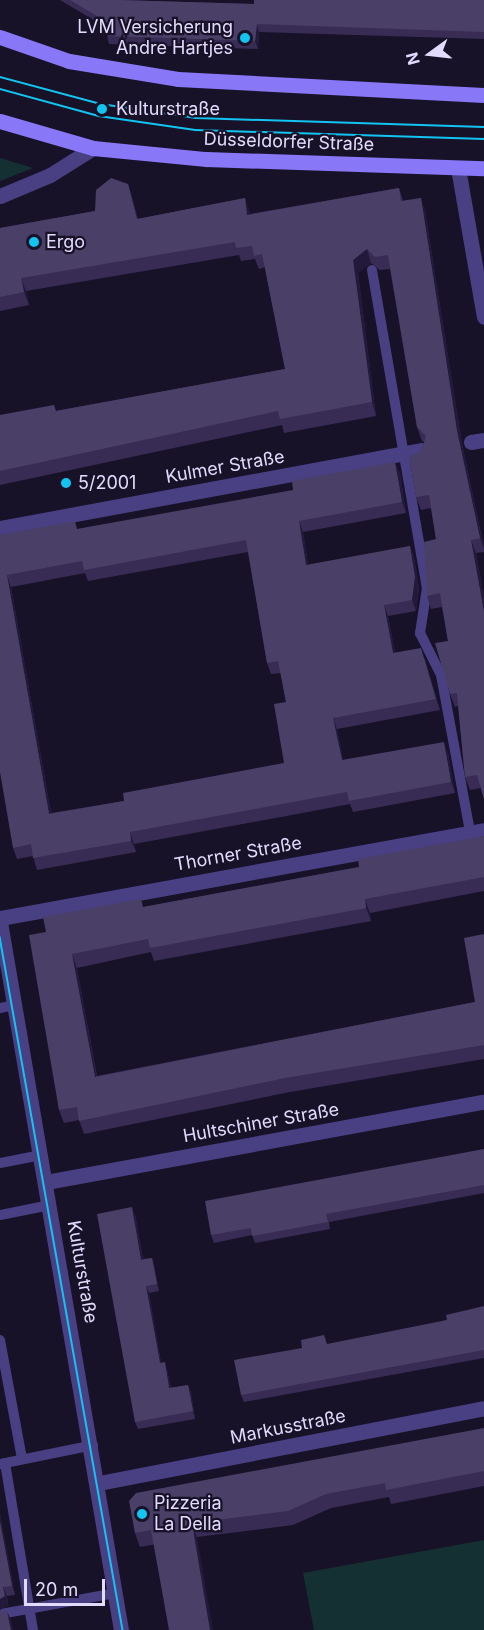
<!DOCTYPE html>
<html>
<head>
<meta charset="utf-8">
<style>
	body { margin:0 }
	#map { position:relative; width:484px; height:1630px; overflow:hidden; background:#181228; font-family:Inter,sans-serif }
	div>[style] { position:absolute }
	.green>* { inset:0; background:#153032 }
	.lane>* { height:10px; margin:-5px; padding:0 5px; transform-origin:5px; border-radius:5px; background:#494084 }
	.street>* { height:15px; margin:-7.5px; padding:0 7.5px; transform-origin:7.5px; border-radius:7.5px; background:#494084 }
	.secondary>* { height:15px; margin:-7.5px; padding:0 7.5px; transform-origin:7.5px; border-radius:7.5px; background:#8877f7 }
	.tram>* { height:1.5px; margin:-0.75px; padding:0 0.75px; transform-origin:0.75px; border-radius:0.75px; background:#12c4f2 }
	.wall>* { inset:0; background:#382c55 }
	.shaded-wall>* { inset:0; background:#231a3b }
	.building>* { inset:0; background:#4a3f67 }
	.dots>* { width:16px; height:16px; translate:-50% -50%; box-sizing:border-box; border:3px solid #181228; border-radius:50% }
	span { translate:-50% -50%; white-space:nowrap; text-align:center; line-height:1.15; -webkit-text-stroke:4.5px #181228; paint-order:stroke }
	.poi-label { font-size:18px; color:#e2dbfd }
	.right { translate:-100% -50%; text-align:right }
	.left { translate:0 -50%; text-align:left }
	.street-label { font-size:18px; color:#e2dbfd }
	.north { position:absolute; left:400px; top:24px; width:60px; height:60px; -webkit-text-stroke:4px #181228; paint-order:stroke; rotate:255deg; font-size:16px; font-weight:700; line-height:24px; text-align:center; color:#e2dbfd }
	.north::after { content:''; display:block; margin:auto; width:21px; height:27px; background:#e2dbfd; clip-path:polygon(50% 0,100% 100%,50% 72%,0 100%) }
	.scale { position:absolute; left:24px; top:1579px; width:81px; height:27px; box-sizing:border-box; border:3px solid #e2dbfd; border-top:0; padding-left:8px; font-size:18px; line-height:21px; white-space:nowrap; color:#e2dbfd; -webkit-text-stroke:4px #181228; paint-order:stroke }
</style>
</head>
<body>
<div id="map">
	<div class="green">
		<div style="clip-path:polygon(0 158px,33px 168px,0 181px)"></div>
		<div style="clip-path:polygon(484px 1540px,484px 1630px,314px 1630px,303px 1573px)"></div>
	</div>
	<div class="lane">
		<div style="left:372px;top:270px;width:323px;rotate:80.2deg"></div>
		<div style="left:427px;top:588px;width:46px;rotate:98.8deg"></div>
		<div style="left:420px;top:633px;width:47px;rotate:63.4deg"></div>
		<div style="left:441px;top:675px;width:160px;rotate:79.5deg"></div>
		<div style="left:0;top:1008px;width:14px;rotate:-12deg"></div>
		<div style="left:0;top:1163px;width:42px;rotate:-11deg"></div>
		<div style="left:0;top:1215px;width:51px;rotate:-11.3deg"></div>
		<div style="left:0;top:1340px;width:121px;rotate:79.5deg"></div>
		<div style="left:5px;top:1463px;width:169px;rotate:80.5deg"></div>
		<div style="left:0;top:1464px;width:95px;rotate:-11.5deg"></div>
		<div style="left:0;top:1614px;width:117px;rotate:-10.3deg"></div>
	</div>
	<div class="street">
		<div style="left:458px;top:168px;width:151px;rotate:80.1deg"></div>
		<div style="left:0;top:196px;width:54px;rotate:-22.8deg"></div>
		<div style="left:50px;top:175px;width:51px;rotate:-32.1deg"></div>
		<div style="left:471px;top:442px;width:13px;rotate:-9deg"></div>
		<div style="left:0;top:528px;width:428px;rotate:-10.5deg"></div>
		<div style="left:0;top:918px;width:492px;rotate:-10.3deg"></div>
		<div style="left:0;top:922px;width:718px;rotate:80.3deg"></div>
		<div style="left:46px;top:1182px;width:445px;rotate:-10.4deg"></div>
		<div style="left:99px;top:1483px;width:392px;rotate:-11deg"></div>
	</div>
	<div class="secondary">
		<div style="left:0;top:37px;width:73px;rotate:19.2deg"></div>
		<div style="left:69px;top:61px;width:110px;rotate:9.4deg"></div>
		<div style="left:178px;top:79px;width:306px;rotate:3deg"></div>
		<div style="left:0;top:121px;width:97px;rotate:16.2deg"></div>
		<div style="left:93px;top:148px;width:114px;rotate:5.6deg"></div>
		<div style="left:206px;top:159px;width:278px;rotate:1.9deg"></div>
	</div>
	<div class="tram">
		<div style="left:0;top:77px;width:105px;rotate:15deg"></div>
		<div style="left:101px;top:104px;width:96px;rotate:8.4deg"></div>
		<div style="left:196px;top:118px;width:288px;rotate:1.8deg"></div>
		<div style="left:0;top:89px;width:103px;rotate:15.3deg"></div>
		<div style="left:99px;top:116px;width:97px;rotate:8.3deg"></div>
		<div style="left:195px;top:130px;width:289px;rotate:1.8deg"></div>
		<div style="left:0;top:937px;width:704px;rotate:79.94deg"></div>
	</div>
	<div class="wall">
		<div style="clip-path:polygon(60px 0,118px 0,254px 4px,484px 0,484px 39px,259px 32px,258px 49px,109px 44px,107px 36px,107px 28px)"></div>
		<div style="clip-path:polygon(128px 184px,132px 197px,138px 219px,245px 198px,250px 214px,399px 188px,403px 201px,421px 198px,425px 211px,462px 444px,484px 548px,484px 552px,476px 553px,484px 598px,484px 799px,481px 788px,470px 790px,465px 777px,458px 706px,455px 707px,450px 694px,448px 641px,442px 607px,431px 609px,427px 596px,436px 539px,431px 508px,421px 510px,416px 497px,421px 452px,424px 442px,422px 441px,417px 427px,390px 269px,380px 270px,371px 263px,358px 273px,376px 416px,284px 433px,282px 425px,0 485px,0 415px,56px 411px,285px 369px,265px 267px,259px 269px,255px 259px,241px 261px,239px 255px,26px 291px,29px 305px,0 311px,0 228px,95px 211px)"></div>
		<div style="clip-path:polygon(evenodd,400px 473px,406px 513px,303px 532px,308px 565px,410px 546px,414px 558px,419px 588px,416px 611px,388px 616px,395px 653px,425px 659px,440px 710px,337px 729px,343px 760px,448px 753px,455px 793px,353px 812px,350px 804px,297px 814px,134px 844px,136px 852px,37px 870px,33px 856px,17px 859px,13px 848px,0 535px,78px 529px,400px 473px,248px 552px,267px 663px,271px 674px,281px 673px,286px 702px,284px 763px,124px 801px,51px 813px,11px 587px,85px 573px,88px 581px,248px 552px)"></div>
		<div style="clip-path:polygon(484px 836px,484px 891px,370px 913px,371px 921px,154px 961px,151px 952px,77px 968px,97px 1076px,475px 1002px,484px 934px,484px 1059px,290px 1092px,84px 1134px,79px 1120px,64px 1123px,59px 1110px,46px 932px,144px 907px,359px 867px)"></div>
		<div style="clip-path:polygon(484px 1149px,484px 1193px,329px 1222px,330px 1229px,255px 1243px,252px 1235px,214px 1243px,211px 1235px)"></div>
		<div style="clip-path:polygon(135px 1214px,143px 1259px,152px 1258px,154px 1265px,159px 1291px,149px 1293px,161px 1363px,167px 1370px,171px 1388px,188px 1385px,191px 1392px,195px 1419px,138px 1429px,135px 1422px)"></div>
		<div style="clip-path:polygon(484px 1306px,484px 1358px,244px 1402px,241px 1395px)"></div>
		<div style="clip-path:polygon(484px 1428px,484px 1486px,391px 1504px,389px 1497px,331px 1508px,293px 1525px,197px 1537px,140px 1547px,135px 1533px)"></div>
		<div style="clip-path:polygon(0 1514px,15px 1595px,7px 1596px,8px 1605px,0 1610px)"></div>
	</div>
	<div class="shaded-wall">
		<div style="clip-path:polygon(257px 24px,259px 32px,258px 49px,255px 41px)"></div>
		<div style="clip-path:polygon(128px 184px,132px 197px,141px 232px,137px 219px)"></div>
		<div style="clip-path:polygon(245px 198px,250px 212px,252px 228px,247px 215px)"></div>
		<div style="clip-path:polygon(421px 198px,425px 211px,462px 444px,484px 550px,480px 538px,457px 431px)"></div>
		<div style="clip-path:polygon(367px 249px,371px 263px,358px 273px,376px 416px,372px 402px,353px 260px)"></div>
		<div style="clip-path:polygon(21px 278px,26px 291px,29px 305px,24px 292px)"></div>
		<div style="clip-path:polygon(395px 462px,400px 473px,406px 513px,402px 502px)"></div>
		<div style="clip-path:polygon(299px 521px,303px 532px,310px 577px,306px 565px)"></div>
		<div style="clip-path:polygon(471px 540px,476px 553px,484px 598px,484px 612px)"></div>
		<div style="clip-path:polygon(410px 546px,414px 558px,419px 588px,416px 611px,412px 600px)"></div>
		<div style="clip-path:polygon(7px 575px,11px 587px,53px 825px,49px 814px)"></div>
		<div style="clip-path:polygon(384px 605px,388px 616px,397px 664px,393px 653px)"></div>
		<div style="clip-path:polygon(421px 648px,425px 659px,440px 710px,436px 699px)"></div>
		<div style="clip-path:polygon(333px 718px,337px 729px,346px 772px,342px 760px)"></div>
		<div style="clip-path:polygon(444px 742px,448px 753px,455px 793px,451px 782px)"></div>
		<div style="clip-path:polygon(130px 832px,134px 844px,136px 852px,131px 841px)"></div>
		<div style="clip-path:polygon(365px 899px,370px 913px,371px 921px,366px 908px)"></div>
		<div style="clip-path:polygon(72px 954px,77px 968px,99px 1090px,95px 1077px)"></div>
		<div style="clip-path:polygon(132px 1207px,135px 1214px,144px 1267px,141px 1260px)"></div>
		<div style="clip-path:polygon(152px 1258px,154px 1265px,159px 1291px,157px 1284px)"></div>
		<div style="clip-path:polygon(146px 1286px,149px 1293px,162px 1370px,160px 1363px)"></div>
		<div style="clip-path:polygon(165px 1362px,167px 1370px,172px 1395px,169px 1388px)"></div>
		<div style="clip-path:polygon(188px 1385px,191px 1392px,195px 1419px,193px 1411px)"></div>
		<div style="clip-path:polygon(0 1514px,15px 1595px,12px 1586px,0 1522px)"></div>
		<div style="clip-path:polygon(192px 1523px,197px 1537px,213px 1630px,210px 1630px)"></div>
		<div style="clip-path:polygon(3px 1587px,7px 1596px,8px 1605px,0 1610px,0 1599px)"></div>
		<div style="clip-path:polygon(7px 1611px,11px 1620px,13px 1630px,11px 1630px)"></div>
	</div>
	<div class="building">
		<div style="clip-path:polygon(70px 0,118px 0,254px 4px,254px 0,484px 0,484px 32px,257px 24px,255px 41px,107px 36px,107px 22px)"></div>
		<div style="clip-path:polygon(111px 178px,128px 184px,137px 219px,245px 198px,247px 215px,399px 188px,401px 201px,421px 198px,457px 431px,480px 538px,471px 540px,484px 612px,484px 799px,477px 775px,465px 777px,457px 693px,450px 694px,435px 643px,448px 641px,440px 593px,427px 596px,424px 542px,436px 539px,429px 495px,416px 497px,409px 456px,421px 452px,426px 436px,417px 427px,388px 255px,375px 257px,367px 249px,353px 260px,372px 402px,280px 419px,278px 411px,0 471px,0 415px,54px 405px,56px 411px,285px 369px,262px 254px,254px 256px,252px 246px,236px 248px,235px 242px,21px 278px,24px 292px,0 297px,0 228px,95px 211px,96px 190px)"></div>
		<div style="clip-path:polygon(evenodd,395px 462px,402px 502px,299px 521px,306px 565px,410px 546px,415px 577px,412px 600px,384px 605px,393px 653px,421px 648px,436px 699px,333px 718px,342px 760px,444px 742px,451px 782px,349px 801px,347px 792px,293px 802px,130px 832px,131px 841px,33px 858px,31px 844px,13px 848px,0 772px,0 535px,75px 521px,77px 529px,293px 490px,292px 481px,395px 462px,246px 540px,267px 663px,278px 661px,286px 702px,274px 704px,284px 763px,123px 793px,124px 801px,49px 814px,7px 575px,82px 561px,84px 570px,246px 540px)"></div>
		<div style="clip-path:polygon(484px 836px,484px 877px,365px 899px,366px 908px,150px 948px,148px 939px,72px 954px,95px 1077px,475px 1002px,464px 938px,484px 934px,484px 1045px,285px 1078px,79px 1121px,77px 1107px,59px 1110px,29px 935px,46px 932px,43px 917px,141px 899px,143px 907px,359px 867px,358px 859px)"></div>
		<div style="clip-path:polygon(484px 1149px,484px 1185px,326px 1214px,328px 1222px,252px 1236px,251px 1228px,211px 1235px,205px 1201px)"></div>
		<div style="clip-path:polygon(132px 1207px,141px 1260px,152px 1258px,157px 1284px,146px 1286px,160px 1363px,165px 1362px,169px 1388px,188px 1385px,193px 1411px,135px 1422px,97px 1214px)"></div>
		<div style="clip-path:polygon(484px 1306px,484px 1350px,241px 1395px,234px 1360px,302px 1348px,301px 1340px,324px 1335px,327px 1344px,447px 1320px,446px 1315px)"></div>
		<div style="clip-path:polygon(484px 1428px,484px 1471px,386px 1490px,385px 1483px,326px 1494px,288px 1511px,192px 1523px,210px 1630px,169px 1630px,151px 1530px,135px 1533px,129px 1501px,136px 1493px)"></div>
		<div style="clip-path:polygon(0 1522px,12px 1586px,3px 1587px,5px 1596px,0 1599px)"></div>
		<div style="clip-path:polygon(7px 1611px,11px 1630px,0 1630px,0 1612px)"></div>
	</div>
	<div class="dots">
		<div style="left:245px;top:38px;background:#12c4f2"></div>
		<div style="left:102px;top:109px;background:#12c4f2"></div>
		<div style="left:34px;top:242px;background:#12c4f2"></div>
		<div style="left:66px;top:483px;background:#12c4f2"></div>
		<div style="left:142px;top:1514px;background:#12c4f2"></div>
	</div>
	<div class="poi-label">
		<span class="right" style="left:233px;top:38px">LVM Versicherung<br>Andre Hartjes</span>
		<span class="left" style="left:116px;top:109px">Kulturstraße</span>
		<span class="left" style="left:46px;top:242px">Ergo</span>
		<span class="left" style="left:78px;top:483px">5/2001</span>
		<span class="left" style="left:154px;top:1514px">Pizzeria<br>La Della</span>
	</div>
	<div class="street-label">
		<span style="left:289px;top:142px;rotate:2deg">Düsseldorfer Straße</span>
		<span style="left:225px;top:467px;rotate:-10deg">Kulmer Straße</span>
		<span style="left:238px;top:854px;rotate:-10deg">Thorner Straße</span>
		<span style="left:261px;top:1123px;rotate:-10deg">Hultschiner Straße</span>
		<span style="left:82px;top:1272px;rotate:80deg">Kulturstraße</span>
		<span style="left:288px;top:1427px;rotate:-11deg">Markusstraße</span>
	</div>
	<div class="north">N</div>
	<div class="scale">20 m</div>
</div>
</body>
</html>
